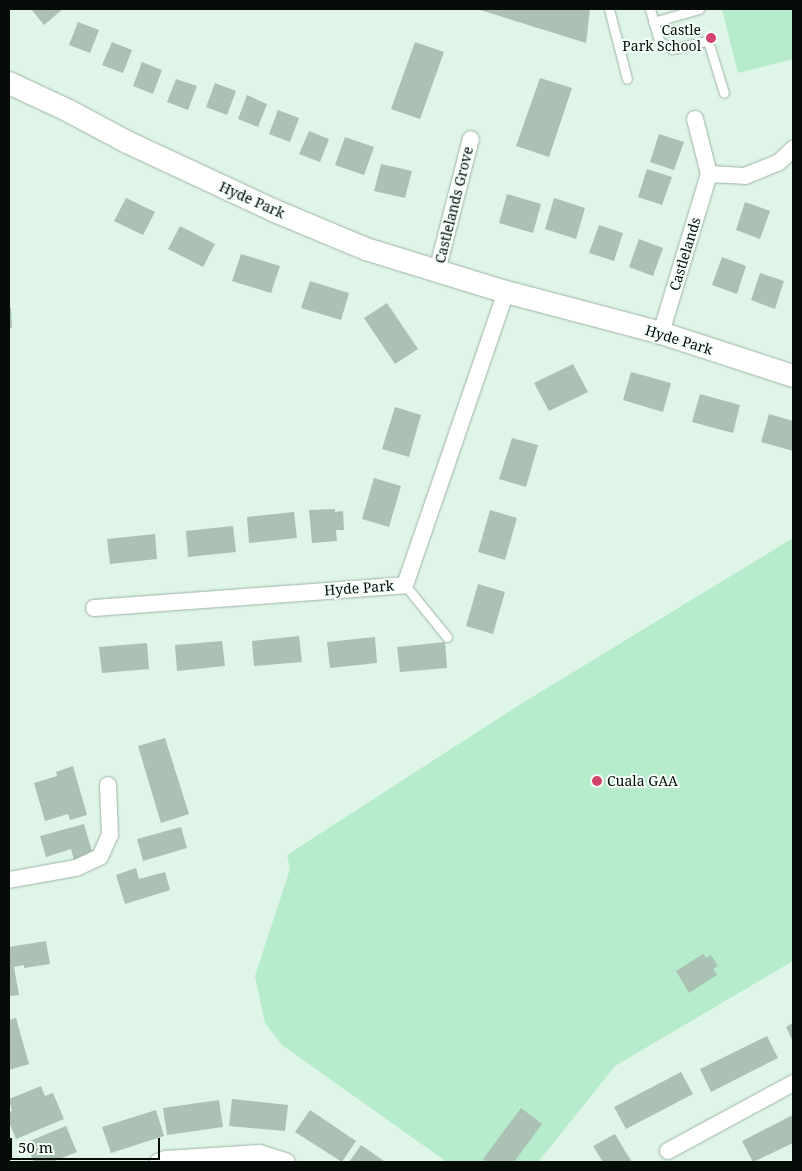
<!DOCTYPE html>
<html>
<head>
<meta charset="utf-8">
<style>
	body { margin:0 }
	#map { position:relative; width:802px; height:1171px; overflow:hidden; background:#def5e7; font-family:"Noto Serif",serif }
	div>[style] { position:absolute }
	.green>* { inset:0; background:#b6ebcb }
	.building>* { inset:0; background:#abc1b3 }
	.roads { filter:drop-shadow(0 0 1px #9eb3a6) drop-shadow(0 0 1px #9eb3a6) }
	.lane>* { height:9px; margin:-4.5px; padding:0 4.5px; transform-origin:4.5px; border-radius:4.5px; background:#fff }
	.street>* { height:16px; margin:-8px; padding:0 8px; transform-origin:8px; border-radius:8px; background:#fff }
	.secondary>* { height:22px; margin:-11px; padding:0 11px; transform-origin:11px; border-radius:11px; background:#fff }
	.dots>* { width:14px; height:14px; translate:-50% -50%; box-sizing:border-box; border:2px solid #f5fff9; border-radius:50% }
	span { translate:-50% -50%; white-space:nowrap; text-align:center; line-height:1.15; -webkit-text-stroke:4px #f5fff9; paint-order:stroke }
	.poi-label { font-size:14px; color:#060d09 }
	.right { translate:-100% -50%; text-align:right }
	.left { translate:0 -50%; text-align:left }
	.street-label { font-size:14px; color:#060d09 }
	.frame { position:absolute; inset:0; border:10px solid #060d09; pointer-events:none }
	.scale { position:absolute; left:10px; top:1138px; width:150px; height:22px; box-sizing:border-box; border:2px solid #060d09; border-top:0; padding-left:6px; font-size:15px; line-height:18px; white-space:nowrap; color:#060d09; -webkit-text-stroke:4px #f5fff9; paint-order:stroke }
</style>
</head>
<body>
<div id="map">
	<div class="green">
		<div style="clip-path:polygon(722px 9px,793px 9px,793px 59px,738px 73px)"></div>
		<div style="clip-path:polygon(793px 538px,793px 961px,615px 1066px,538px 1162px,447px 1162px,282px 1045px,265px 1023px,255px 976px,290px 869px,287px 855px,516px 707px)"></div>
	</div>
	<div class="building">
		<div style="clip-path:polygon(31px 9px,63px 9px,44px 25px)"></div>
		<div style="clip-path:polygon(477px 9px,590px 9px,586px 43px)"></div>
		<div style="clip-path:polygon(78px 22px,99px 30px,90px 53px,69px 45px)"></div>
		<div style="clip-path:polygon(112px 42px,132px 50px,123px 73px,102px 65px)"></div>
		<div style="clip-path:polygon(415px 42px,444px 52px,420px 119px,391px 109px)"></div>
		<div style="clip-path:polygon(142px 62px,162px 70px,153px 94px,133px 86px)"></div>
		<div style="clip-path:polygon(540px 78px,572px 88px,549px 157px,516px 146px)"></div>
		<div style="clip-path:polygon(176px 79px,197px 86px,188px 110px,167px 102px)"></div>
		<div style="clip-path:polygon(215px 83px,236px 91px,227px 115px,206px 107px)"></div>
		<div style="clip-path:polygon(247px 95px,267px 104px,258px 127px,238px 119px)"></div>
		<div style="clip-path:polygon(278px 110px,299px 118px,290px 142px,269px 134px)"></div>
		<div style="clip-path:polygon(309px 131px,329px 139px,320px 162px,299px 154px)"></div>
		<div style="clip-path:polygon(659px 134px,684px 142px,674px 170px,650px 162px)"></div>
		<div style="clip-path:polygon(345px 137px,374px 147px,364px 175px,335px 165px)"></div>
		<div style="clip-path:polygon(381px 164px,412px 171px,405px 198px,374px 191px)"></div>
		<div style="clip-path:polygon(647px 169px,672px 177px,662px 205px,638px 197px)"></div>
		<div style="clip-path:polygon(507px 194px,541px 204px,533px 233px,499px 223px)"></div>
		<div style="clip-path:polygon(126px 198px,155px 212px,143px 235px,114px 221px)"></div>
		<div style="clip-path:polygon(554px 198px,585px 208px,576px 239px,545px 229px)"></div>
		<div style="clip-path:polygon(745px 202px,770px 211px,760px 239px,736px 230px)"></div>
		<div style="clip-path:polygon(599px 225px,623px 233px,614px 261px,589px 253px)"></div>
		<div style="clip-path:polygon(180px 226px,215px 244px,203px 267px,168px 249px)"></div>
		<div style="clip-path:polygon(639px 239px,663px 248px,653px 276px,629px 267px)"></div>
		<div style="clip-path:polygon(241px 254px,280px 266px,271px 293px,232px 281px)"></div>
		<div style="clip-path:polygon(722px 257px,746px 266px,737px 294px,712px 285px)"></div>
		<div style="clip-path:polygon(760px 273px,784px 281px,775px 309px,751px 300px)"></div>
		<div style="clip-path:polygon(310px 281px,349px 293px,341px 320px,301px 308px)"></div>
		<div style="clip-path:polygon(387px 303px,418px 349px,395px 364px,364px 318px)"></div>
		<div style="clip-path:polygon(9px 308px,11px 308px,12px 328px,9px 328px)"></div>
		<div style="clip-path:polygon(573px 364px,588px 392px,549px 411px,534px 383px)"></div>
		<div style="clip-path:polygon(631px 372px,671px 383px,663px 412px,623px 400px)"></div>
		<div style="clip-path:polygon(700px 394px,740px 405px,733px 433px,692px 422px)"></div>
		<div style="clip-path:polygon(395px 407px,421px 415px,409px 457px,382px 449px)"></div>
		<div style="clip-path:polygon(769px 414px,793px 421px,793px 451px,761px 442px)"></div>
		<div style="clip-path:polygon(512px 438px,538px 445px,526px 487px,499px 479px)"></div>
		<div style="clip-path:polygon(374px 478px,401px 486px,389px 527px,362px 519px)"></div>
		<div style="clip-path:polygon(335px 509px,335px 512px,343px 511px,344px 530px,336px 530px,337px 541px,312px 543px,309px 510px)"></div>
		<div style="clip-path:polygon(490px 510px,517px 518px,505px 560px,478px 552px)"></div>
		<div style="clip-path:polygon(294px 512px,297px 538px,249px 543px,247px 517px)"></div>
		<div style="clip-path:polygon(233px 526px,236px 552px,188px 557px,186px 531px)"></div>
		<div style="clip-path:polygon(155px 534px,157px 559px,110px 564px,107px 539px)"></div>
		<div style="clip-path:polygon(478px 584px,505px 592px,493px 634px,466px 626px)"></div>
		<div style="clip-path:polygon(299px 636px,302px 662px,254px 666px,252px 641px)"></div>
		<div style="clip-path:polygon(375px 637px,377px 663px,330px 668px,327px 642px)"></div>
		<div style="clip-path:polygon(222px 641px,225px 666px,177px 671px,175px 645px)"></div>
		<div style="clip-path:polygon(445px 642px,447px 668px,400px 672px,397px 647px)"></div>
		<div style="clip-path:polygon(147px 643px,149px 669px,102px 673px,99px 647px)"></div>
		<div style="clip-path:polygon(165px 738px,189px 814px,161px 823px,138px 746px)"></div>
		<div style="clip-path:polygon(73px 766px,87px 815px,70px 820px,68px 814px,45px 821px,34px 783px,57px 776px,56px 772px)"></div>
		<div style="clip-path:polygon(84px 824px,93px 855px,74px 860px,71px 849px,46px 857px,40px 836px)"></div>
		<div style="clip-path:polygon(181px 827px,187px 848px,143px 861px,137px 839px)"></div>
		<div style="clip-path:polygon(136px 868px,139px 879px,165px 872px,170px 890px,125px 904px,116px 875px)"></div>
		<div style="clip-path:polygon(46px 941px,50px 964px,24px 968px,24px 965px,14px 967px,19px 995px,9px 996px,9px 947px)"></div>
		<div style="clip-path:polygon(703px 954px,706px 958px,711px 955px,718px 966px,713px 969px,717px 975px,689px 993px,676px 971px)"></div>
		<div style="clip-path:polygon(16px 1018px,29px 1064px,9px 1070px,9px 1020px)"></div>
		<div style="clip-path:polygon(793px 1023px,793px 1042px,786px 1027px)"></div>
		<div style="clip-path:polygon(767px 1036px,778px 1058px,711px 1092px,700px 1069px)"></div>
		<div style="clip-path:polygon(681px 1072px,693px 1094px,626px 1129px,614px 1107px)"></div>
		<div style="clip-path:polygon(41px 1086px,45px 1096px,53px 1093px,64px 1119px,16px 1139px,9px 1122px,9px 1112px,12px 1111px,9px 1099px)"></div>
		<div style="clip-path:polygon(232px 1099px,288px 1105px,285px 1131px,229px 1126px)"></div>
		<div style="clip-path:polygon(219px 1100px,223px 1127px,167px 1135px,163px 1108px)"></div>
		<div style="clip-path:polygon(521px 1108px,542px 1124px,514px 1162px,487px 1162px,483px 1159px)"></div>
		<div style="clip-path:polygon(156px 1110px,164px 1136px,111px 1153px,102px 1127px)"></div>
		<div style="clip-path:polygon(310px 1110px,356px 1141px,342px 1162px,295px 1132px)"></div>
		<div style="clip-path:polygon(793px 1115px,793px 1143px,753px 1162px,742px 1141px)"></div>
		<div style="clip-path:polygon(66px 1126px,77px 1152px,52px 1162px,34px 1162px,25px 1143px)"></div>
		<div style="clip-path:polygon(615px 1134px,625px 1151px,632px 1162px,603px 1162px,593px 1146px)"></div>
		<div style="clip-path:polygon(361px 1145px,384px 1161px,387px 1162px,349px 1162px)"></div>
	</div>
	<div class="roads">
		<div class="lane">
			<div style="left:609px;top:9px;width:72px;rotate:75.6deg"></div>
			<div style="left:650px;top:9px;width:33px;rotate:74deg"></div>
			<div style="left:659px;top:41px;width:15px;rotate:32deg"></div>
			<div style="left:672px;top:49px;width:37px;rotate:-13deg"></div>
			<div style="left:708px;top:41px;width:54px;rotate:72.9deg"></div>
			<div style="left:653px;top:22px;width:48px;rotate:-15.8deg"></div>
			<div style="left:405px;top:585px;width:67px;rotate:51.1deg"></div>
		</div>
		<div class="street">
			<div style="left:695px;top:119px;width:57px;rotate:75.7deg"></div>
			<div style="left:437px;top:271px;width:136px;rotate:-75.6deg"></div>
			<div style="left:661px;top:333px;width:166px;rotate:-73.2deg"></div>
			<div style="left:709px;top:174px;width:36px;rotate:3deg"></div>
			<div style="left:745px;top:176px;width:35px;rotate:-22deg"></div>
			<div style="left:778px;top:163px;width:21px;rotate:-43deg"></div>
			<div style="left:94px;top:608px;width:312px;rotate:-4.2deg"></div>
			<div style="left:405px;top:585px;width:310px;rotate:-71deg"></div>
			<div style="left:9px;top:880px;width:68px;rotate:-10.2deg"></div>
			<div style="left:76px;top:868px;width:26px;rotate:-25deg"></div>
			<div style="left:100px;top:857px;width:24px;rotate:-66deg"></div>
			<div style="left:110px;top:835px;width:50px;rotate:-92.3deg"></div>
			<div style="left:668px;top:1151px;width:142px;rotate:-28.5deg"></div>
			<div style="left:158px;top:1162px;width:9px;rotate:-21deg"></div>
			<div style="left:166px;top:1159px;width:94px;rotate:-3.7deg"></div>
			<div style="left:260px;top:1153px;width:28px;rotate:18deg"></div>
		</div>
		<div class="secondary">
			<div style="left:9px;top:83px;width:66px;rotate:25deg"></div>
			<div style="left:69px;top:111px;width:66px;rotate:28.1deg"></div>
			<div style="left:127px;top:142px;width:163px;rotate:25deg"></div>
			<div style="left:275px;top:211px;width:99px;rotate:22.7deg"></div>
			<div style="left:366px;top:249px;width:146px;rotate:17.1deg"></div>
			<div style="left:506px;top:292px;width:160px;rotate:14.8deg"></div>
			<div style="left:661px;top:333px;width:139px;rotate:18deg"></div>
		</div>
	</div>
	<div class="dots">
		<div style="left:711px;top:38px;background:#d2436a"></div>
		<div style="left:597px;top:781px;background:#d2436a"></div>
	</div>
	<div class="poi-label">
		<span class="right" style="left:701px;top:38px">Castle<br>Park School</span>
		<span class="left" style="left:607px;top:781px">Cuala GAA</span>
	</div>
	<div class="street-label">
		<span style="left:252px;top:200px;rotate:24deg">Hyde Park</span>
		<span style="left:454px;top:205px;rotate:-76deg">Castlelands Grove</span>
		<span style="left:685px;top:254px;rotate:-73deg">Castlelands</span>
		<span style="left:679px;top:340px;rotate:17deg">Hyde Park</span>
		<span style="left:359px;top:588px;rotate:-4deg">Hyde Park</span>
	</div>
	<div class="frame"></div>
	<div class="scale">50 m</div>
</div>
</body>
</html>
